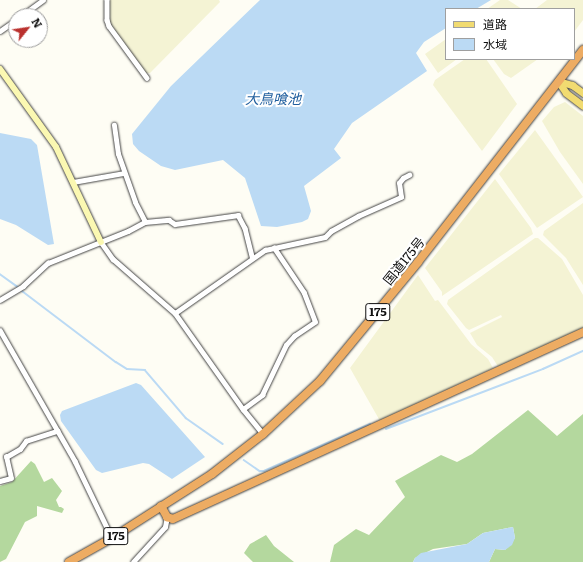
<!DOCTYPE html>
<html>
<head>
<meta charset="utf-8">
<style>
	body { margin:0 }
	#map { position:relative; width:583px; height:562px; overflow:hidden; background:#fefdf4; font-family:Literata,"Noto Sans JP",serif }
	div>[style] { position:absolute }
	.farmland>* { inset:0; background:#f4f3d4 }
	.forest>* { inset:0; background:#b4d89e }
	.water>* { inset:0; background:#bbdaf4 }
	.stream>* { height:1.5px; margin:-0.75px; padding:0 0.75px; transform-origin:0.75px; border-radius:0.75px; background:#bbdaf4 }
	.roads { filter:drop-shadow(0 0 1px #434343) drop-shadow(0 0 1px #434343) }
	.street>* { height:4.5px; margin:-2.25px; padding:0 2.25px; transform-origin:2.25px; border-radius:2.25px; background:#fff }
	.secondary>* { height:6px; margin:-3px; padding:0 3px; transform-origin:3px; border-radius:3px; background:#fbf8b2 }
	.primary>* { height:7px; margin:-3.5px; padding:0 3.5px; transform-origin:3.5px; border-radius:3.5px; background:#f1db71 }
	.highway>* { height:8px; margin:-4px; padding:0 4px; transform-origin:4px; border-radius:4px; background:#edac63 }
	span { translate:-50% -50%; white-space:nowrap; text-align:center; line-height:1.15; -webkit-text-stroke:4px #fff; paint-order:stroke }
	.shield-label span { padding:1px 3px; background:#fff; border:1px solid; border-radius:3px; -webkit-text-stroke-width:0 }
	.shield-label { font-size:12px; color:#101010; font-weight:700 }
	.street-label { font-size:13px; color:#101010 }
	.water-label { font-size:14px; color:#1e5d9d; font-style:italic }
	.legend { position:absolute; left:445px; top:8px; width:130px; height:52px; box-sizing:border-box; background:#fff; border:1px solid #9f9f9f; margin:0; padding:5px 7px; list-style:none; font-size:12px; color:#101010 }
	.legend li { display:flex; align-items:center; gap:8px; height:20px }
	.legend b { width:20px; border:1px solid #9f9f9f }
	.north { position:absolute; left:8px; top:8px; width:40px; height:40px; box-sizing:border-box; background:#fff; border:1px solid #9f9f9f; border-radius:50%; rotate:60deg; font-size:11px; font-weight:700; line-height:16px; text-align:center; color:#101010 }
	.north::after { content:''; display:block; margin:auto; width:14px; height:18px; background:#ba312e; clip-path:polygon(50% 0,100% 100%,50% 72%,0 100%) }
</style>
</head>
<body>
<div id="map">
	<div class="farmland">
		<div style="clip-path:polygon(109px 0,219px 0,220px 2px,150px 73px,146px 73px,110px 23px)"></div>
		<div style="clip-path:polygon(500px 0,508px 0,522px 9px,487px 9px)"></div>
		<div style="clip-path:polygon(547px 0,583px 0,583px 20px,574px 32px,574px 9px,535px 9px)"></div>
		<div style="clip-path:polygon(446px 39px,446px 59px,457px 59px,438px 73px,425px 54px)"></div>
		<div style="clip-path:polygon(465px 59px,486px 59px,517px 104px,482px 151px,433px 85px,435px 80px)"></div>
		<div style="clip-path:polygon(493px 59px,538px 59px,511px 78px,504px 74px)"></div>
		<div style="clip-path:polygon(565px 102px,583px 116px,583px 184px,560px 152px,542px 121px,554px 107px)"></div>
		<div style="clip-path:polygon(535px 130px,583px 197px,537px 228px,499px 174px)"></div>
		<div style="clip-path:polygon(495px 179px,531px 228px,533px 234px,442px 296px,442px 292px,425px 268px)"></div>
		<div style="clip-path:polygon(583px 203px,583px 285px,566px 258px,543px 235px,544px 231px)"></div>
		<div style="clip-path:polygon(535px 238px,538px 238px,562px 259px,583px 295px,583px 328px,499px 368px,492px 357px,477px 345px,470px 333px,502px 317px,501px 315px,469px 330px,466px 328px,447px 304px,448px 300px)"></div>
		<div style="clip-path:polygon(418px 275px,435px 301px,438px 300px,471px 344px,488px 359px,493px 368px,380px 421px,350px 368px)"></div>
	</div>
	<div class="forest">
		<div style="clip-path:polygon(528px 410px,557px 436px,583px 414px,583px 562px,489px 562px,495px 549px,505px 550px,515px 538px,513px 527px,483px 533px,467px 544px,433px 549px,415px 558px,413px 562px,330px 562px,334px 545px,356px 529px,369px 535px,405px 497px,395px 481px,441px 455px,457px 462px,472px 454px)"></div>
		<div style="clip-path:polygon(31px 461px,35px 464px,44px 482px,52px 478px,62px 491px,56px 500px,59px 507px,61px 507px,64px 509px,62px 513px,37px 506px,37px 516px,25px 522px,6px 559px,0 562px,0 486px,12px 482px)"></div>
		<div style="clip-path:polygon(266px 535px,274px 546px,294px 562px,253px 562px,244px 553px,250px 544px)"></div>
	</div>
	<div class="water">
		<div style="clip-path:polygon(260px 0,491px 0,476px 9px,446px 9px,446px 28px,424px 42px,416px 53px,427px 71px,352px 123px,334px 149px,341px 158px,304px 186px,311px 211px,308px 219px,302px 222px,277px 227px,261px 226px,245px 178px,223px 160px,175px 170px,161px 166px,139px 151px,133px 144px,132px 134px,171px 86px)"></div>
		<div style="clip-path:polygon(0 133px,31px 139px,37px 145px,54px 244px,48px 245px,16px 225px,0 219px)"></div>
		<div style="clip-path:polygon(136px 383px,141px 385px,205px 457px,172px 479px,149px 464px,143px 463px,102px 473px,96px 470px,61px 421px,60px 415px,62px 411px)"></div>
		<div style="clip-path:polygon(513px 527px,515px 538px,512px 545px,505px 550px,495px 549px,489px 562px,413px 562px,415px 558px,421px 553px,467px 544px,483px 533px)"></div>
	</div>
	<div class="stream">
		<div style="left:0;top:274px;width:22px;rotate:36deg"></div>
		<div style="left:21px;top:290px;width:119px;rotate:37.2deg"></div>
		<div style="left:116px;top:362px;width:13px;rotate:32deg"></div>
		<div style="left:127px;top:369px;width:18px;rotate:3deg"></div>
		<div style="left:145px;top:370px;width:63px;rotate:49.5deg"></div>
		<div style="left:186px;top:418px;width:45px;rotate:35.1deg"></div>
		<div style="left:386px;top:429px;width:168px;rotate:-20.9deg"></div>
		<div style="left:543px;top:369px;width:44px;rotate:-24.2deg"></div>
		<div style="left:244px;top:460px;width:19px;rotate:35deg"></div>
		<div style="left:260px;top:471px;width:4px"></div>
		<div style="left:264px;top:471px;width:116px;rotate:-23.9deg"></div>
	</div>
	<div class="roads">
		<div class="street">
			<div style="left:107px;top:0;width:20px;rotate:90deg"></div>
			<div style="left:107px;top:20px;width:6px;rotate:72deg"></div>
			<div style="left:109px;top:26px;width:64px;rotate:53.8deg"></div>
			<div style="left:21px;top:16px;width:27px;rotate:-36deg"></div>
			<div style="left:0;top:31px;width:19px;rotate:-35deg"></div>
			<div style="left:73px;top:182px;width:52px;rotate:-10deg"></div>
			<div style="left:145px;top:222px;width:24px;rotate:-5deg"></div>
			<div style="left:169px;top:220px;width:7px;rotate:34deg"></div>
			<div style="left:175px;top:224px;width:64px;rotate:-8.1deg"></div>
			<div style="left:238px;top:215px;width:15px;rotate:62deg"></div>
			<div style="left:245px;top:228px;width:30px;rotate:76deg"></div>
			<div style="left:101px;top:242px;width:21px;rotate:55deg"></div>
			<div style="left:113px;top:259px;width:82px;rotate:41.1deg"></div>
			<div style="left:175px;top:313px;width:118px;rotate:54.7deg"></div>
			<div style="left:243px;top:409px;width:32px;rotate:51deg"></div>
			<div style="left:0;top:300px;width:27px;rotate:-31deg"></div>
			<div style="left:23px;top:286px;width:34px;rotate:-43deg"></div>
			<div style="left:48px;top:263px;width:86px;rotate:-21.8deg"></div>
			<div style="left:128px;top:231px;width:19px;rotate:-28deg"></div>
			<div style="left:145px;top:222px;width:22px;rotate:-117deg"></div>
			<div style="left:135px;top:202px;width:51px;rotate:-109.5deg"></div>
			<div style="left:118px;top:154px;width:29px;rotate:-98deg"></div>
			<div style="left:175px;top:313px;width:110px;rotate:-35deg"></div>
			<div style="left:265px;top:250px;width:61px;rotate:-12.2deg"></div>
			<div style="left:325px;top:237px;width:8px;rotate:-45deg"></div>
			<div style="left:331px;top:231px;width:31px;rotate:-29deg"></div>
			<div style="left:358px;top:216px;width:47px;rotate:-23.8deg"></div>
			<div style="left:401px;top:197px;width:14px;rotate:-98deg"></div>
			<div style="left:399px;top:183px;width:6px;rotate:-51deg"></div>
			<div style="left:403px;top:178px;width:7px;rotate:-27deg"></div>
			<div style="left:0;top:330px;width:151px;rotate:60.2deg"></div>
			<div style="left:75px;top:461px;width:85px;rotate:64.3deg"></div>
			<div style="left:243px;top:409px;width:24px;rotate:-36deg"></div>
			<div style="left:262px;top:395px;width:55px;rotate:-64.4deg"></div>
			<div style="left:286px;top:345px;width:12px;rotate:-48deg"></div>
			<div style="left:294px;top:336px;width:25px;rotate:-34deg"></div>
			<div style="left:315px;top:322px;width:31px;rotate:-111deg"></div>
			<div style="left:304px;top:293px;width:54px;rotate:-123.7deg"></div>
			<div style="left:0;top:481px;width:11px;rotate:-15deg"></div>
			<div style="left:11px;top:478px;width:22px;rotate:-103deg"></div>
			<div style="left:6px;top:457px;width:16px;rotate:-30deg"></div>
			<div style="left:20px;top:449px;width:10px;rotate:-53deg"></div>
			<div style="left:26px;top:441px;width:33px;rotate:-18deg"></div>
			<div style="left:133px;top:562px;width:47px;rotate:-47.6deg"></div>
			<div style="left:165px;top:527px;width:10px;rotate:-79deg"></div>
		</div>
		<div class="secondary">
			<div style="left:0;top:69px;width:96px;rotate:54.3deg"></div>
			<div style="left:56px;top:147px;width:105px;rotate:64.7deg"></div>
		</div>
		<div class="primary">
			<div style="left:558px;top:81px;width:14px;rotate:56deg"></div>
			<div style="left:566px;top:93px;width:21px;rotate:37deg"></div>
			<div style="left:558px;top:81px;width:15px;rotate:16deg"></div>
			<div style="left:572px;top:85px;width:14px;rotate:36deg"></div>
		</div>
		<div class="highway">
			<div style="left:161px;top:506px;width:13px;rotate:61deg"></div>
			<div style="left:167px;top:517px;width:6px;rotate:18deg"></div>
			<div style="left:173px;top:519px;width:451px;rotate:-24.5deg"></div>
			<div style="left:69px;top:562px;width:49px;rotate:-29.2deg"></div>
			<div style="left:112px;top:538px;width:119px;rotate:-32.6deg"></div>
			<div style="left:212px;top:474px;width:65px;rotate:-38.1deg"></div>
			<div style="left:263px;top:434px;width:78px;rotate:-42.9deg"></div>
			<div style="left:320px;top:381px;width:154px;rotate:-50.5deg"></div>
			<div style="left:418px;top:262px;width:269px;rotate:-52.1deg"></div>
		</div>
	</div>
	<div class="shield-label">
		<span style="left:378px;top:312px">175</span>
		<span style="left:116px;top:536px">175</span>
	</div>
	<div class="street-label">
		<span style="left:404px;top:261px;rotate:-51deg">国道175号</span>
	</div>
	<div class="water-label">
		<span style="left:273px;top:98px">大鳥喰池</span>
	</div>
	<ul class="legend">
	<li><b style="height:5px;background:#f1db71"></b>道路</li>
	<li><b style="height:11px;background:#bbdaf4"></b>水域</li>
	</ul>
	<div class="north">N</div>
</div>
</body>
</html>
